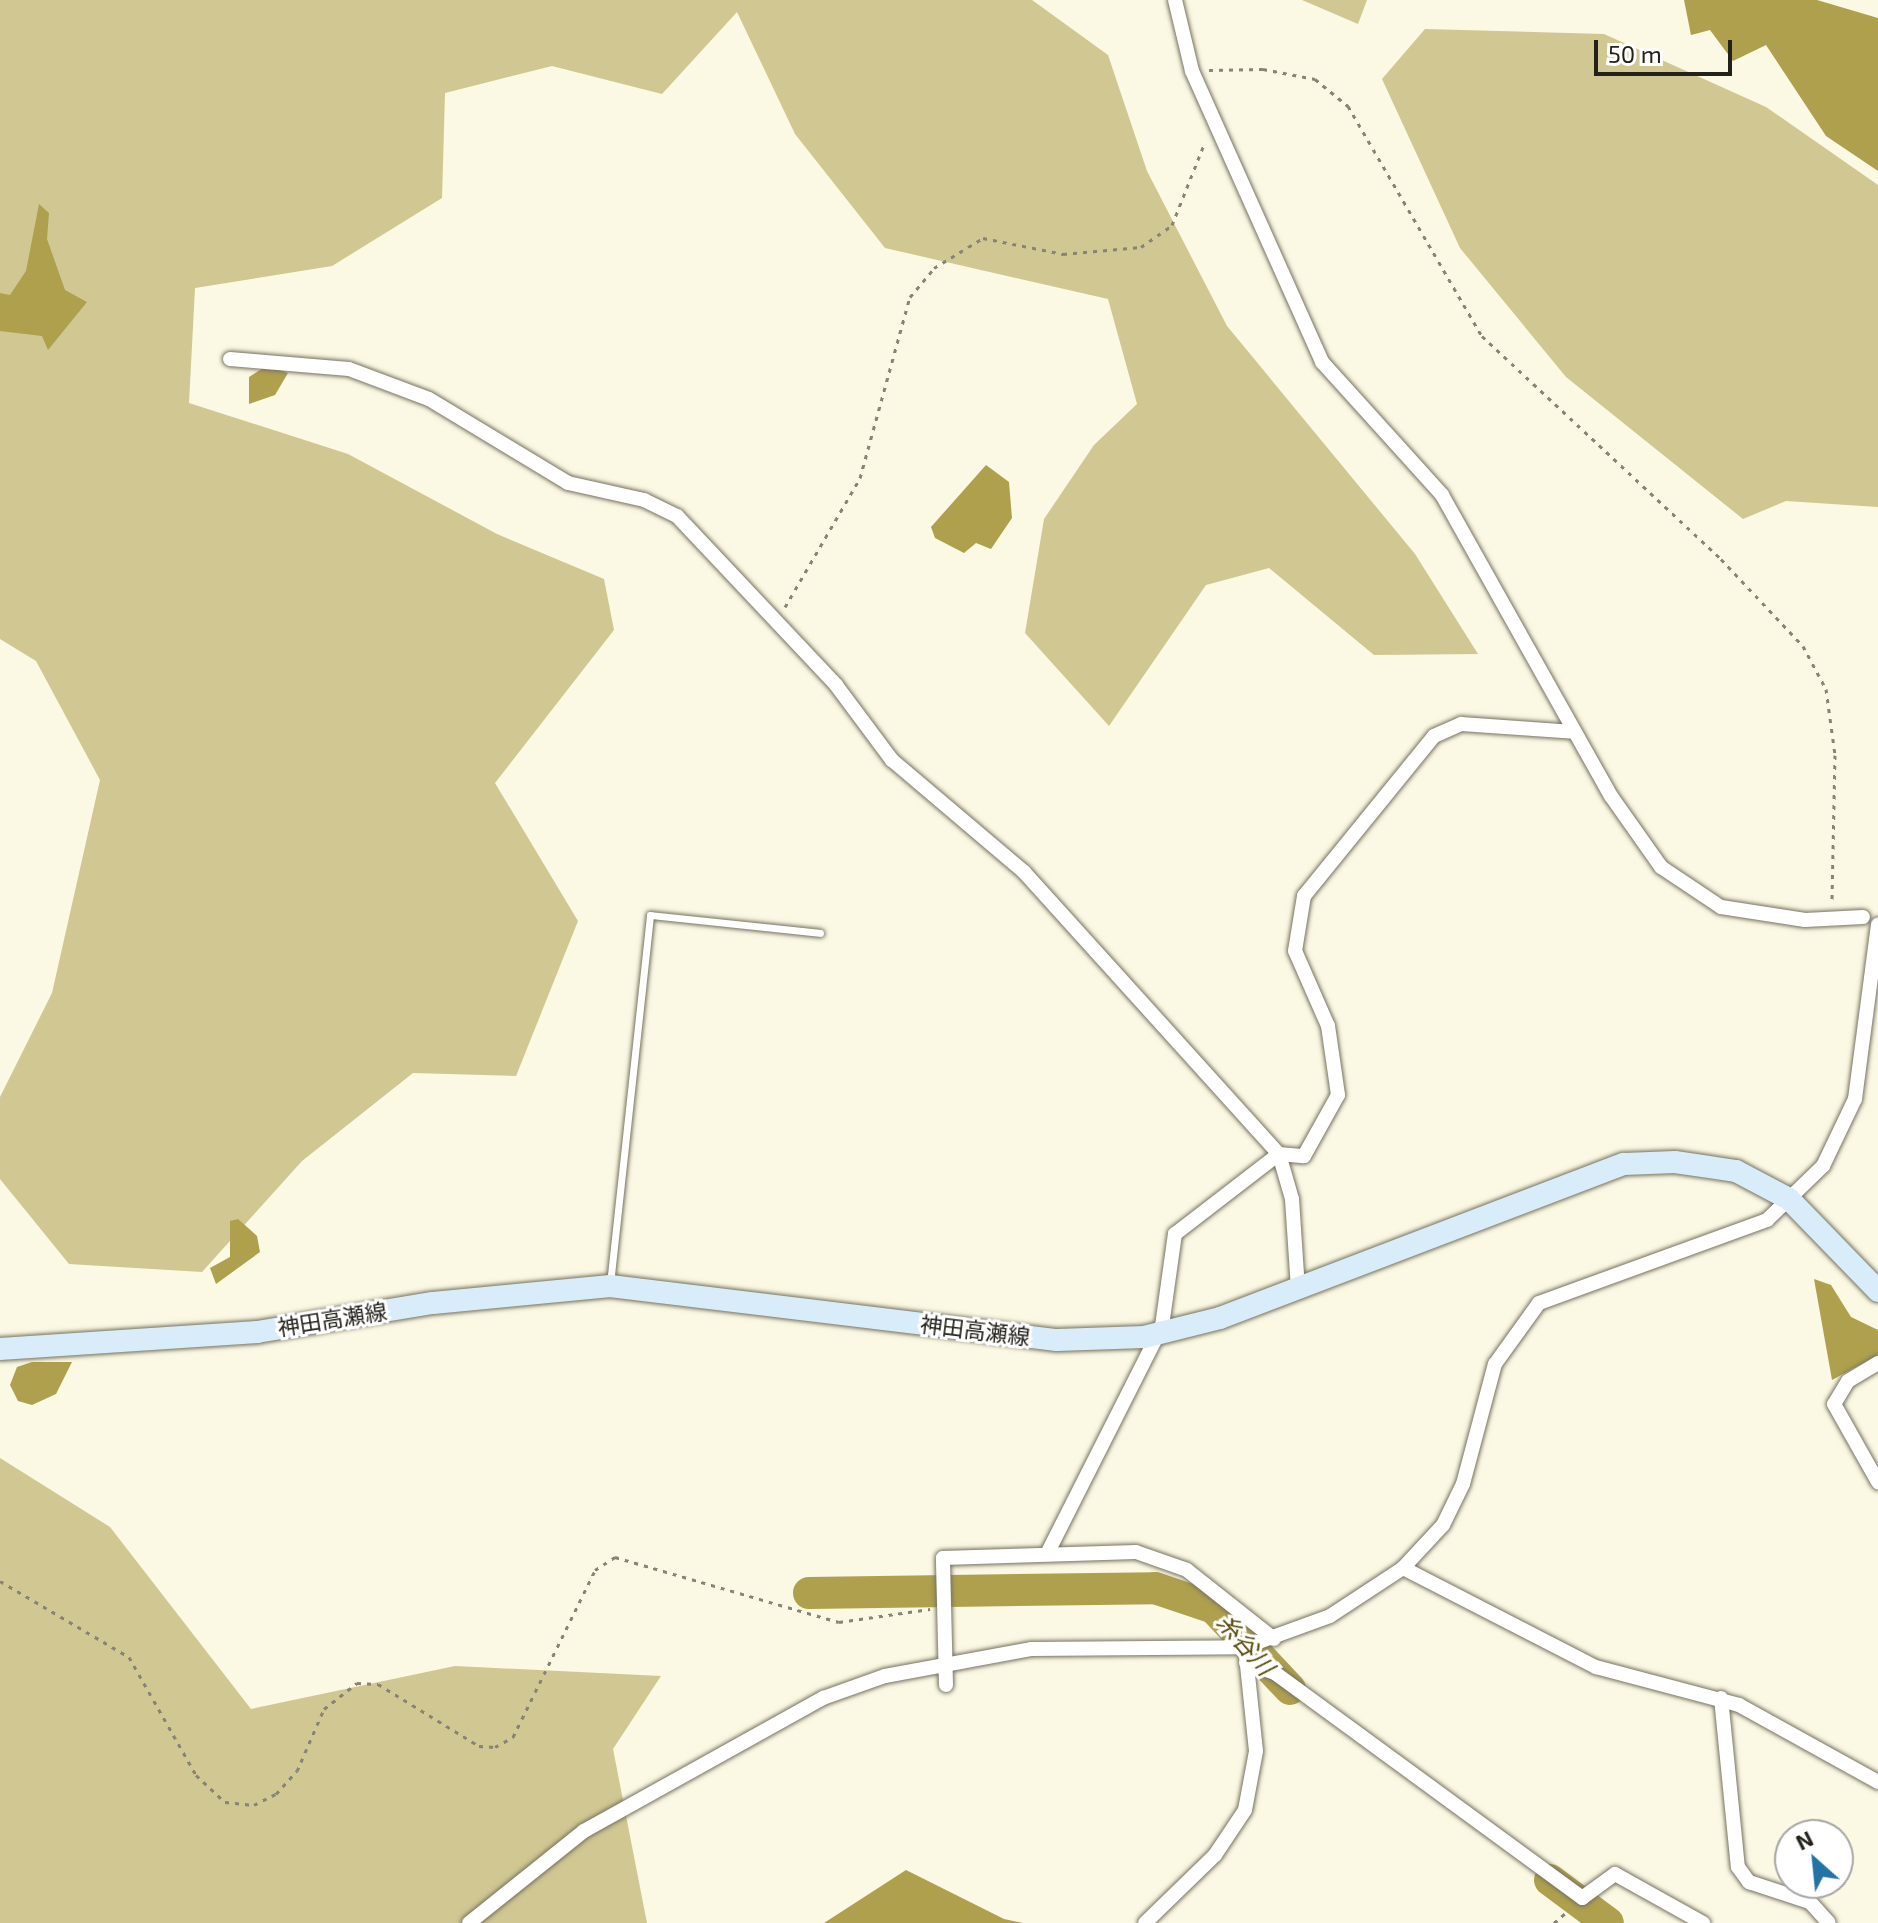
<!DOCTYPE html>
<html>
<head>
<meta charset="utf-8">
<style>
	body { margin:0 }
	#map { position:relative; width:1878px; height:1923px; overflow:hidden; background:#fbf8e3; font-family:"Exo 2","Noto Sans JP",sans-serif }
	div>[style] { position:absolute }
	.green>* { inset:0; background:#d0c792 }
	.water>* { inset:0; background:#aea04d }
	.river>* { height:32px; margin:-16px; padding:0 16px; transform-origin:16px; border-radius:16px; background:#aea04d }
	.path>* { height:3px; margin-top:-1.5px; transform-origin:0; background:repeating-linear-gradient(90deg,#868476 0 4px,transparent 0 10px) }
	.roads { filter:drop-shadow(0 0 2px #757260) drop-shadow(0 0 2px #757260) }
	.lane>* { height:7px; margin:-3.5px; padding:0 3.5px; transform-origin:3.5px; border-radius:3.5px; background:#fff }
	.street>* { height:14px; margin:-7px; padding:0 7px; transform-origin:7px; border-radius:7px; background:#fff }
	.secondary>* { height:22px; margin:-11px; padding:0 11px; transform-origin:11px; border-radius:11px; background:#d9ecfa }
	span { translate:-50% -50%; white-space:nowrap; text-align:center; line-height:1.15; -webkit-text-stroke:6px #fff; paint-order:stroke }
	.street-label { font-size:22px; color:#22211a }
	.water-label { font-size:24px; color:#564b08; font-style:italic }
	.north { position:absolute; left:1774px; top:1819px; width:80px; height:80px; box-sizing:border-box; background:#fff; border:2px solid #a7a6a3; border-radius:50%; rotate:333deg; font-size:22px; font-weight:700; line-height:32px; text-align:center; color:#22211a }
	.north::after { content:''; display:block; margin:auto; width:28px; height:36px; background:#2473a5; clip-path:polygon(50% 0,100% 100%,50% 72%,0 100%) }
	.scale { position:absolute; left:1594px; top:40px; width:138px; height:36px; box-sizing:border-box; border:4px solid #22211a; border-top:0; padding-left:10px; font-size:24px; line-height:28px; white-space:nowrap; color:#22211a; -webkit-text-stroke:6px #fff; paint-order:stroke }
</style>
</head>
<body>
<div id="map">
	<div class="green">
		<div style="clip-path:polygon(0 0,1032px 0,1108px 55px,1147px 171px,1227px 326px,1415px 554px,1478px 654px,1374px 655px,1269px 568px,1206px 585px,1109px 726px,1025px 633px,1044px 519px,1094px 445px,1137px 404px,1108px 299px,885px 248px,795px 134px,737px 12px,662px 94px,552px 66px,445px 93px,442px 198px,332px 266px,195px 288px,189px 403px,348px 454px,497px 534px,604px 579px,614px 630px,495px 783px,578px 921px,516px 1076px,413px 1073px,302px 1161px,202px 1272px,69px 1264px,0 1179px,0 1097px,52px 993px,100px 780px,36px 661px,0 639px)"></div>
		<div style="clip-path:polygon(1302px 0,1367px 0,1358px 24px)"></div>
		<div style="clip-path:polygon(1425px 29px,1604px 34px,1766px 107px,1878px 185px,1878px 507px,1786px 501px,1743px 519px,1566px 377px,1460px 248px,1382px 79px)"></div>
		<div style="clip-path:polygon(0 1458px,110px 1527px,251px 1709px,455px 1666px,661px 1676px,613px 1749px,647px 1923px,0 1923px)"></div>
	</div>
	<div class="water">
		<div style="clip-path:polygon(1684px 0,1817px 0,1878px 18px,1878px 171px,1826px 136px,1766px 45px,1733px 61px,1710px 30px,1691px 35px)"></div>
		<div style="clip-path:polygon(39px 204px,49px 213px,47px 239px,65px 290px,87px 302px,48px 350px,42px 336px,0 331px,0 293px,10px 295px,26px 271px)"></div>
		<div style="clip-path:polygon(268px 365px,288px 373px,275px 395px,249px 404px,249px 377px)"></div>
		<div style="clip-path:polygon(986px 465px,1009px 482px,1012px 518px,991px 549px,976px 543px,964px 553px,935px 538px,931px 527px)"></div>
		<div style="clip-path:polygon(238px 1219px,257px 1236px,260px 1252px,216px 1284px,210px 1268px,230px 1257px,230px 1221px)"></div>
		<div style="clip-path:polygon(1814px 1279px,1831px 1285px,1851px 1317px,1878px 1330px,1878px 1355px,1832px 1380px)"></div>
		<div style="clip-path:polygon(32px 1362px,72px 1362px,56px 1394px,32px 1405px,18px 1401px,10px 1385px,17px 1367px)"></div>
		<div style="clip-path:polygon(906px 1870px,1004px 1919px,1023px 1923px,824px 1923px)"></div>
	</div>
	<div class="river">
		<div style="left:809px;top:1593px;width:346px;rotate:-0.8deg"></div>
		<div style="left:1155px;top:1588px;width:62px;rotate:18.7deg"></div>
		<div style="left:1214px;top:1608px;width:111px;rotate:46.8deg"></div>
		<div style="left:1550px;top:1880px;width:72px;rotate:36.6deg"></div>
	</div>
	<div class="path">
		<div style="left:1209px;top:70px;width:54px;rotate:-1.1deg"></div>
		<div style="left:1263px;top:69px;width:53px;rotate:10.9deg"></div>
		<div style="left:1315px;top:79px;width:43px;rotate:39.3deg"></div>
		<div style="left:1348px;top:106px;width:266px;rotate:59.8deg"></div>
		<div style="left:1482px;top:336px;width:327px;rotate:43deg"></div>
		<div style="left:1721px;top:559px;width:120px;rotate:46.7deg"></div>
		<div style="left:1803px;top:646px;width:49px;rotate:61.9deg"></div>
		<div style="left:1826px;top:689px;width:67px;rotate:82.2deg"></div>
		<div style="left:1835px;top:755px;width:149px;rotate:91.2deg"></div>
		<div style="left:785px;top:607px;width:149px;rotate:-59.8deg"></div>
		<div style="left:860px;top:478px;width:188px;rotate:-74.6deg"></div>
		<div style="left:910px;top:297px;width:38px;rotate:-50deg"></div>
		<div style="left:934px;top:268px;width:57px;rotate:-31.5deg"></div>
		<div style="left:983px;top:238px;width:82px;rotate:11.3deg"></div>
		<div style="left:1063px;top:254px;width:78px;rotate:-5.1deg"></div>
		<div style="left:1141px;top:247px;width:38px;rotate:-35deg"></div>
		<div style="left:1172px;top:225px;width:89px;rotate:-68.3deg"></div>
		<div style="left:0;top:1581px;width:150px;rotate:30.5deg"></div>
		<div style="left:129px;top:1657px;width:136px;rotate:60.4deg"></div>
		<div style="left:196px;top:1775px;width:40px;rotate:43deg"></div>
		<div style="left:225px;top:1802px;width:29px;rotate:6deg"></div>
		<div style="left:254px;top:1805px;width:25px;rotate:-27deg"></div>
		<div style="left:276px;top:1794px;width:31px;rotate:-48deg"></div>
		<div style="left:297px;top:1771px;width:68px;rotate:-66.5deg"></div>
		<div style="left:324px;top:1709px;width:42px;rotate:-38.2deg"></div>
		<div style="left:357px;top:1683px;width:21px;rotate:3deg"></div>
		<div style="left:378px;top:1684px;width:119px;rotate:31.5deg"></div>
		<div style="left:479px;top:1746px;width:16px;rotate:4deg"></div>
		<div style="left:495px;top:1747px;width:21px;rotate:-29deg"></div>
		<div style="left:513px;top:1737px;width:186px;rotate:-63.8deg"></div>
		<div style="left:595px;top:1570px;width:24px;rotate:-33deg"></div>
		<div style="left:615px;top:1557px;width:233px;rotate:16.2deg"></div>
		<div style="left:839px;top:1622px;width:92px;rotate:-8.1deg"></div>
		<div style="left:1554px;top:1923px;width:20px;rotate:-41deg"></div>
	</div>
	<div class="roads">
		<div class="lane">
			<div style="left:610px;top:1284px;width:371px;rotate:-83.8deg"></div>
			<div style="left:650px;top:915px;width:171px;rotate:6deg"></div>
		</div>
		<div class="street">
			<div style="left:1175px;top:0;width:73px;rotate:76.5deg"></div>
			<div style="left:1192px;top:71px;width:319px;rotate:65.9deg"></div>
			<div style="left:1322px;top:362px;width:179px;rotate:47.9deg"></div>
			<div style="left:1442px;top:495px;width:345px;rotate:60.7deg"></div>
			<div style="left:1611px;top:796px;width:87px;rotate:54.8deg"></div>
			<div style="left:1661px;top:867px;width:72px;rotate:33.7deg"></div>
			<div style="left:1721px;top:907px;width:85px;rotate:8.8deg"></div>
			<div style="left:1805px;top:920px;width:58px;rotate:-3deg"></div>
			<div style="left:230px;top:359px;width:119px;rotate:4.8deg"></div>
			<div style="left:349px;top:369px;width:85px;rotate:20.6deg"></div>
			<div style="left:429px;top:399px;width:162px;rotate:31.1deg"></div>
			<div style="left:568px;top:483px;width:78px;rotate:12.6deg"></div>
			<div style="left:644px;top:500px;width:37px;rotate:26deg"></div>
			<div style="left:677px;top:516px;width:232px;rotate:46.7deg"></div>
			<div style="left:836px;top:685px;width:94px;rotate:53.3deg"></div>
			<div style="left:892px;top:760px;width:173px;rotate:40.3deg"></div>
			<div style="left:1024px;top:872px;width:380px;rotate:47.9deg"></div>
			<div style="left:1279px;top:1154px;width:47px;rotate:73.9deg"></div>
			<div style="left:1292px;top:1199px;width:90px;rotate:86.2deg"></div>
			<div style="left:1878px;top:1363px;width:35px;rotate:149deg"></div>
			<div style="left:1848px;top:1381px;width:27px;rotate:121deg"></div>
			<div style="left:1834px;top:1404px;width:90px;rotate:60.6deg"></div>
			<div style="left:1049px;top:1550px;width:251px;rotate:-63.2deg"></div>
			<div style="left:1162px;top:1326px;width:93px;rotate:-82deg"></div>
			<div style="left:1175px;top:1234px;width:131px;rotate:-37.6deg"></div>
			<div style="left:1279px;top:1154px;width:25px;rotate:5deg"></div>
			<div style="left:1304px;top:1156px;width:70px;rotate:-60.9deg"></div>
			<div style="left:1338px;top:1095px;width:70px;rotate:-98.2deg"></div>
			<div style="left:1328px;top:1026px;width:82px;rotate:-113.7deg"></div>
			<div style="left:1295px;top:951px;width:56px;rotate:-80.7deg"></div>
			<div style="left:1304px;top:896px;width:206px;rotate:-50.9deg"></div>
			<div style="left:1434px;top:736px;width:30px;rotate:-24deg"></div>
			<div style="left:1461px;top:724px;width:113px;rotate:4deg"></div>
			<div style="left:1403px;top:1568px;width:217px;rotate:27.2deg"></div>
			<div style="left:1596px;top:1667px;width:148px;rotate:14.9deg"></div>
			<div style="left:1739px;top:1705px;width:159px;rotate:29deg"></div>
			<div style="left:1246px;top:1663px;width:31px;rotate:19deg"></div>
			<div style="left:1275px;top:1673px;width:381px;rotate:36.2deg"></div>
			<div style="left:1582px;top:1898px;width:41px;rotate:-36deg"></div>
			<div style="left:1615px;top:1874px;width:101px;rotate:29.1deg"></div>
			<div style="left:946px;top:1685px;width:127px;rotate:-91.4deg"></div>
			<div style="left:943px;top:1558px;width:193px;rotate:-1.8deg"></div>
			<div style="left:1136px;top:1552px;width:54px;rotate:19.4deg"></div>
			<div style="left:1187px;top:1570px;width:111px;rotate:38.4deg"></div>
			<div style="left:1721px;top:1698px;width:170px;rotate:84.3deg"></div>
			<div style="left:1738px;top:1867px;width:19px;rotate:54deg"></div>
			<div style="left:1749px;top:1882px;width:64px;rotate:18.2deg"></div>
			<div style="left:1810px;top:1902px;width:28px;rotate:48deg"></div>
			<div style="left:469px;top:1923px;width:147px;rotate:-38.7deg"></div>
			<div style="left:584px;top:1831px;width:274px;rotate:-29.1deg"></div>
			<div style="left:823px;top:1698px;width:66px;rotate:-19.5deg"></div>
			<div style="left:885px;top:1676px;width:148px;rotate:-10.5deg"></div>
			<div style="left:1031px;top:1649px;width:214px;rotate:-0.5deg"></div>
			<div style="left:1245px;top:1647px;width:90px;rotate:-20deg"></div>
			<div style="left:1330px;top:1616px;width:87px;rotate:-33.3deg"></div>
			<div style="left:1403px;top:1568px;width:59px;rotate:-47.1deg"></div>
			<div style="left:1443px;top:1525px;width:46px;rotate:-64deg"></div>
			<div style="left:1463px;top:1484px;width:124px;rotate:-75.1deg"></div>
			<div style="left:1495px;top:1364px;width:75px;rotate:-54.2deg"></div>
			<div style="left:1539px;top:1303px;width:243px;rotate:-20deg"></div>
			<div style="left:1767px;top:1220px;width:78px;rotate:-44deg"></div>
			<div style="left:1823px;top:1166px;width:74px;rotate:-64.5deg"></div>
			<div style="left:1855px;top:1099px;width:176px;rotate:-82.5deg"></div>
			<div style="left:1145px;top:1923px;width:98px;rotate:-44.2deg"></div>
			<div style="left:1215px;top:1855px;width:54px;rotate:-56.3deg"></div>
			<div style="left:1245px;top:1810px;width:60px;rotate:-79.4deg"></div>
			<div style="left:1256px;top:1751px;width:96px;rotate:-96deg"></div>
		</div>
		<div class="secondary">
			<div style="left:0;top:1349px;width:258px;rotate:-3.8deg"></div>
			<div style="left:257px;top:1332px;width:178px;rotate:-9.4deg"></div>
			<div style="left:433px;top:1303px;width:178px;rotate:-5.5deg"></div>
			<div style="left:610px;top:1286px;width:450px;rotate:6.9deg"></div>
			<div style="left:1057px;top:1340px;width:87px;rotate:-2deg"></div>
			<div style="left:1144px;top:1337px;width:78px;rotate:-14deg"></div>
			<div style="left:1220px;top:1318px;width:432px;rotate:-20.9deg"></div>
			<div style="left:1624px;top:1164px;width:51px;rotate:-2.2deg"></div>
			<div style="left:1675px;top:1162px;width:62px;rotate:8.4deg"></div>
			<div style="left:1736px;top:1171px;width:60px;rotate:27.8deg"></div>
			<div style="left:1789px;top:1199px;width:128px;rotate:45.9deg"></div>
		</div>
	</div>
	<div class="street-label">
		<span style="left:332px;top:1319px;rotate:-9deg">神田高瀬線</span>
		<span style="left:975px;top:1330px;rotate:7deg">神田高瀬線</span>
	</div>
	<div class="water-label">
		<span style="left:1246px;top:1644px;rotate:49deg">糸谷川</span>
	</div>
	<div class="north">N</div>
	<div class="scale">50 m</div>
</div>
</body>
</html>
